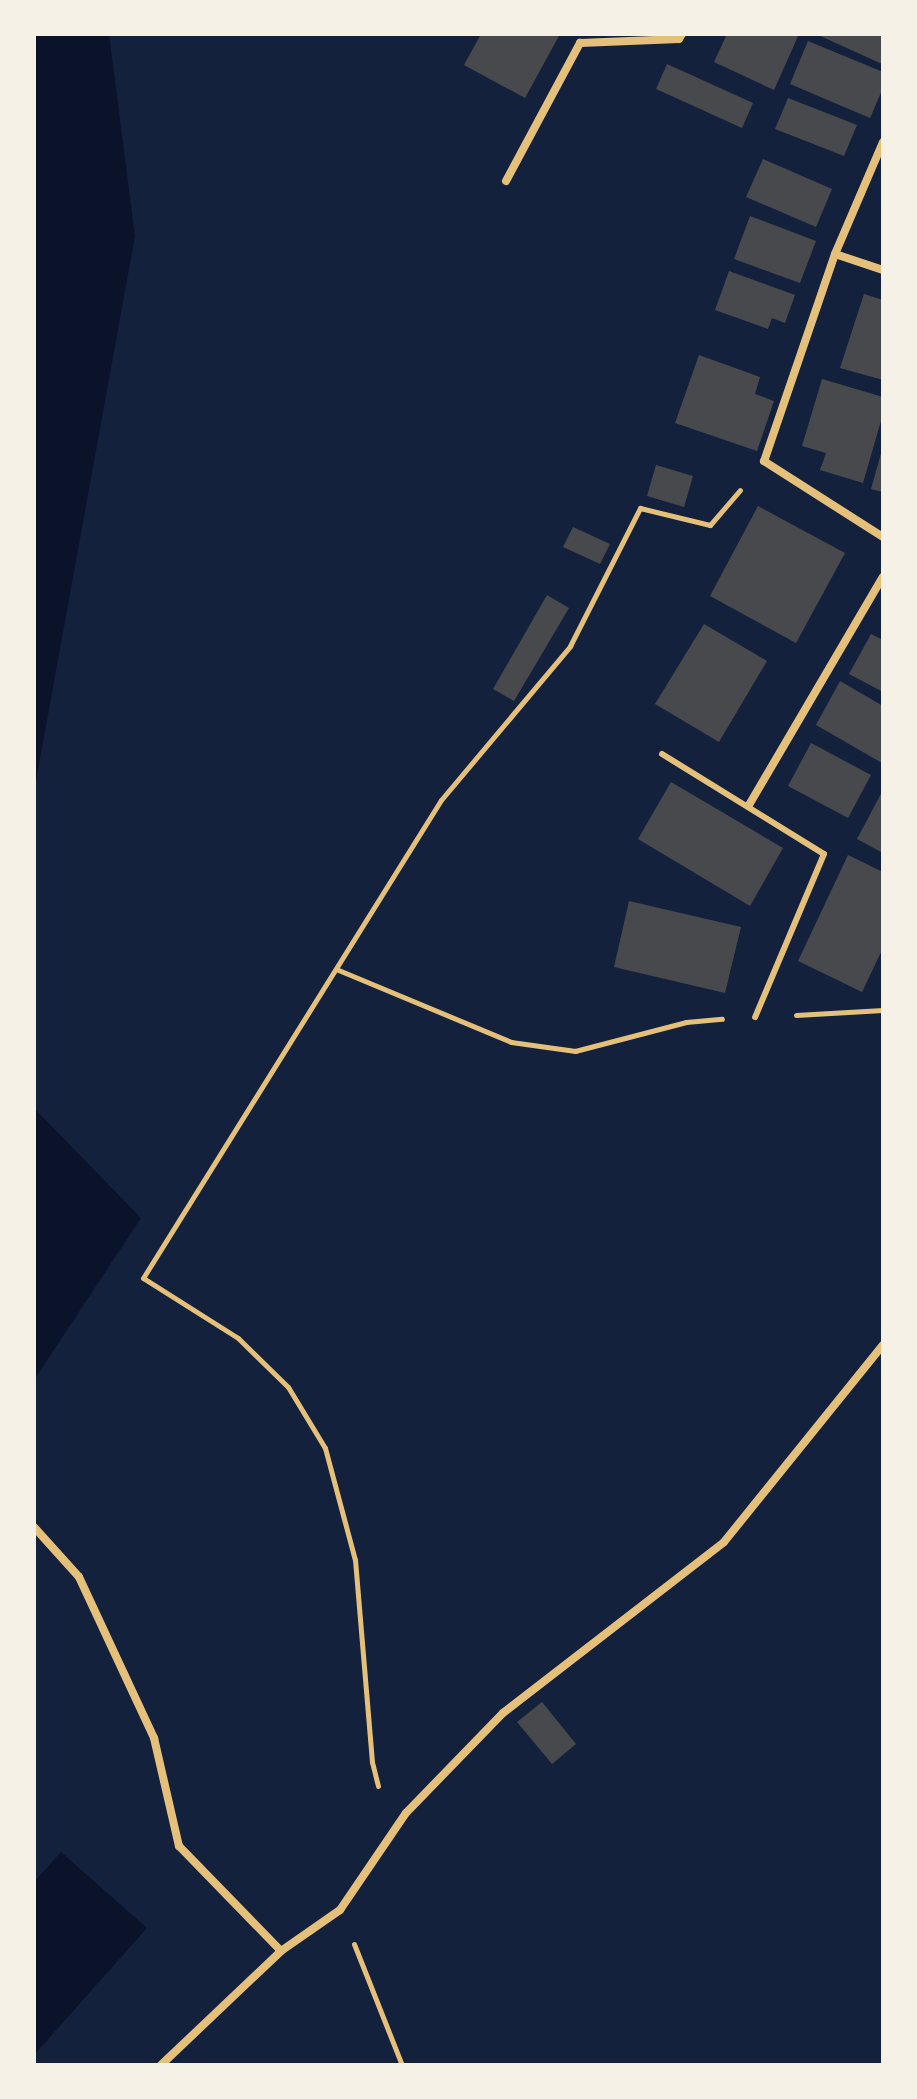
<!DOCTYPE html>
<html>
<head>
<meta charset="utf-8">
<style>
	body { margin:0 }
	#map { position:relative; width:917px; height:2099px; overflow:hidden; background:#14213d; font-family:Literata,serif }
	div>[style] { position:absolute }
	.water>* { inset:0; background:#0b132b }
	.building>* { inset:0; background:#48494c }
	.path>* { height:5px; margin:-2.5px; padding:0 2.5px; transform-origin:2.5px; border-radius:2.5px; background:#e5c07b }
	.service>* { height:6px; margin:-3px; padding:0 3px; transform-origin:3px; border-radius:3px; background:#e5c07b }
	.minor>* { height:8px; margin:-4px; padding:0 4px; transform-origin:4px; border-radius:4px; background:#e5c07b }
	span { translate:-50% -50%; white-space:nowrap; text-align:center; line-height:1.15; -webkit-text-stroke:8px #f6f1e7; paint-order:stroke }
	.frame { position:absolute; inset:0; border:36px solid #f6f1e7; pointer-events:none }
</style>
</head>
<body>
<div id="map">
	<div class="water">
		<div style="clip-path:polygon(34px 34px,109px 34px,135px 236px,34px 792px)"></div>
		<div style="clip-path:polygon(34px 1108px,141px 1218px,34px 1380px)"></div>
		<div style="clip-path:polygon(61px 1852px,147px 1928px,34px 2055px,34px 1882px)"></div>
	</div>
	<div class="building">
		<div style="clip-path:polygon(481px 34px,560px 34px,525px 98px,464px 65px)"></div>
		<div style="clip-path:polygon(727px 34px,799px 34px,774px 90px,714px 62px)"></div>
		<div style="clip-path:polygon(816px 34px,883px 34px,882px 64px)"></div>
		<div style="clip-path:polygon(808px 41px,883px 72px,883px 88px,870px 118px,790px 84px)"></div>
		<div style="clip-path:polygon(667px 64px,753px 103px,742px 128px,656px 89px)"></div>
		<div style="clip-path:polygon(788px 98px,857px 125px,844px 156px,775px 129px)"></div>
		<div style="clip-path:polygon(763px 159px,832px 189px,816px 227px,746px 197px)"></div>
		<div style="clip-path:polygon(750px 216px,816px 241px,800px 283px,734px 259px)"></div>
		<div style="clip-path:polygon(729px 271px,795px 295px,785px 323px,772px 318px,768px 329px,715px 310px)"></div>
		<div style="clip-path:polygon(864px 294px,883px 300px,883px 380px,840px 368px)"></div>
		<div style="clip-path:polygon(699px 355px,760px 377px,755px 394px,774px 401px,757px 451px,675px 423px)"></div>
		<div style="clip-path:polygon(822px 379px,883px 397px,883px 414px,863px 483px,820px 470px,826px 453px,802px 446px)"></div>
		<div style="clip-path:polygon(882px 450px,883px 450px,883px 492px,871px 489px)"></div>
		<div style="clip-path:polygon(656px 465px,693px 476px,684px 507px,647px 496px)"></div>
		<div style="clip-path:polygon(758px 506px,845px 553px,796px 643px,710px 596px)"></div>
		<div style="clip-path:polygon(573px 527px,610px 544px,600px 564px,563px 547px)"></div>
		<div style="clip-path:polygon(547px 595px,569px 608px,514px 701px,493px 689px)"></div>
		<div style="clip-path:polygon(704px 624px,767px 661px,719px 742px,655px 704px)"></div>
		<div style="clip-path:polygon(871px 634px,883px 640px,883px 692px,849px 674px)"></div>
		<div style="clip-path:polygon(840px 681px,883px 706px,882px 763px,816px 725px)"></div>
		<div style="clip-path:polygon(811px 743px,871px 775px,848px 818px,788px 786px)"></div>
		<div style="clip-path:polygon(671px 782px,783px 848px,750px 906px,638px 839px)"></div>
		<div style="clip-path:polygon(883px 790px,883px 853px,857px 839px)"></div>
		<div style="clip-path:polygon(848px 855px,883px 872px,883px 948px,862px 992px,798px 961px)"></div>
		<div style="clip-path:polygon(629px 901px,741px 927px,725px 993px,614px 967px)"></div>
		<div style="clip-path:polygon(542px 1702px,576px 1744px,552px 1764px,517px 1722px)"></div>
	</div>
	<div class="path">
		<div style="left:336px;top:969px;width:190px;rotate:22.6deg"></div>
		<div style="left:511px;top:1042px;width:65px;rotate:8deg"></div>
		<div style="left:575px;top:1051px;width:115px;rotate:-14.6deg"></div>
		<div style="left:686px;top:1022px;width:36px;rotate:-5deg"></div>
		<div style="left:796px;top:1015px;width:87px;rotate:-3.3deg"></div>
		<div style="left:378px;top:1786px;width:25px;rotate:-104deg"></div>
		<div style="left:372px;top:1762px;width:203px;rotate:-94.8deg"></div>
		<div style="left:355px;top:1560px;width:116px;rotate:-105deg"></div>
		<div style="left:325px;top:1448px;width:71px;rotate:-121.2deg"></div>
		<div style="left:288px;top:1387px;width:70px;rotate:-135.6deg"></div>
		<div style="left:238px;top:1338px;width:112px;rotate:-147.7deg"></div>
		<div style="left:143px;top:1278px;width:563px;rotate:-58.06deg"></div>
		<div style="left:441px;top:800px;width:201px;rotate:-50deg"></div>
		<div style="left:570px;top:646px;width:155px;rotate:-63.1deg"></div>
		<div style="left:640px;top:508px;width:72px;rotate:13.7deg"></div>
		<div style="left:710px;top:525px;width:46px;rotate:-49.4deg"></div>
		<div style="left:354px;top:1944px;width:130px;rotate:68.4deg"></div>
	</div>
	<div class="service">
		<div style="left:662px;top:754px;width:190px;rotate:31.7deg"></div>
		<div style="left:824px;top:854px;width:177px;rotate:112.9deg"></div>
	</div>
	<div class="minor">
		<div style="left:883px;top:142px;width:122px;rotate:113.2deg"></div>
		<div style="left:835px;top:254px;width:219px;rotate:108.9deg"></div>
		<div style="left:764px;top:461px;width:141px;rotate:32.6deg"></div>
		<div style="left:506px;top:181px;width:157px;rotate:-61.8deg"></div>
		<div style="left:580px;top:43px;width:99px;rotate:-2.3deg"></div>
		<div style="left:679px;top:39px;width:6px;rotate:-59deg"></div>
		<div style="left:835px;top:254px;width:51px;rotate:18.4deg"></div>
		<div style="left:749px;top:805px;width:264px;rotate:-59.6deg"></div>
		<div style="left:34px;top:1527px;width:67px;rotate:48deg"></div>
		<div style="left:79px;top:1577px;width:178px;rotate:65deg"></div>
		<div style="left:154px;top:1738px;width:111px;rotate:77deg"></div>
		<div style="left:179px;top:1846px;width:146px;rotate:45.8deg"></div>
		<div style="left:161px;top:2065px;width:166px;rotate:-43.5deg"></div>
		<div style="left:281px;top:1951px;width:72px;rotate:-34.8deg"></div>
		<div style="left:340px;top:1910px;width:117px;rotate:-55.8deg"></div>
		<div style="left:406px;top:1813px;width:139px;rotate:-45.9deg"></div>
		<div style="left:503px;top:1713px;width:279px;rotate:-37.7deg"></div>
		<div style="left:724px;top:1542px;width:253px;rotate:-51.1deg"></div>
	</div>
	<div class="frame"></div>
</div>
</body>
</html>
